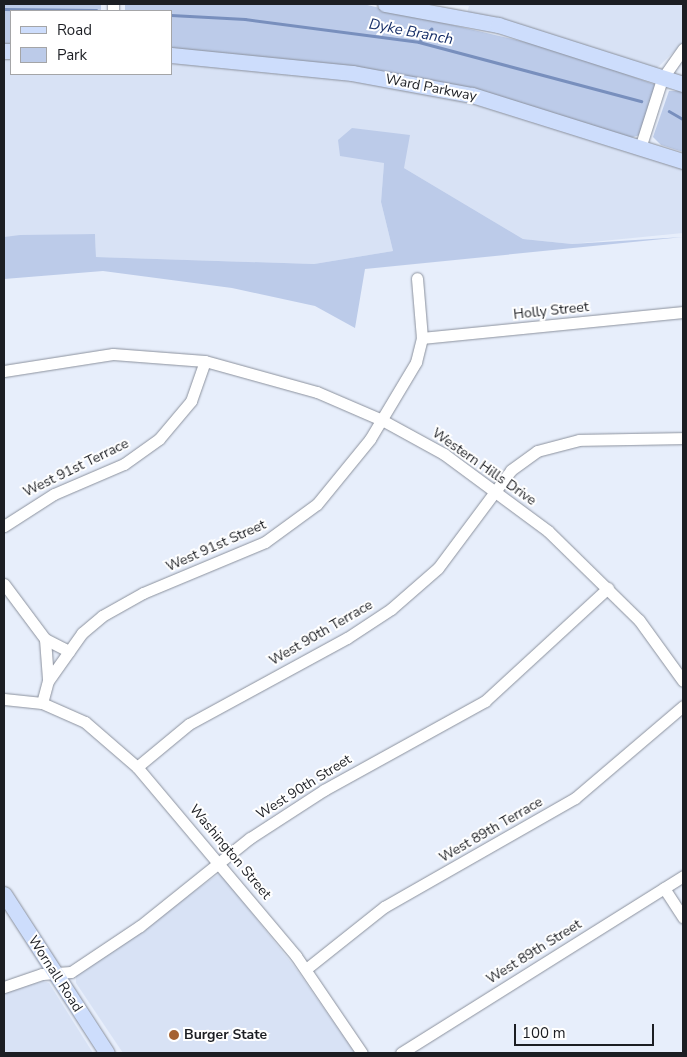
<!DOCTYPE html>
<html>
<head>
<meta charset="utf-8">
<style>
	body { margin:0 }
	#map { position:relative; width:687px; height:1057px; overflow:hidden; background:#e7eefb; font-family:"Nunito Sans",sans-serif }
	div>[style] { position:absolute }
	.built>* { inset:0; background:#d8e2f5 }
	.green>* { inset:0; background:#bccbe9 }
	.stream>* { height:2.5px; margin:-1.25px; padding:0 1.25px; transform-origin:1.25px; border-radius:1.25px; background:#788fbd }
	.roads { filter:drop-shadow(0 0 1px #8b919d) drop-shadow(0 0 1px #8b919d) }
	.minor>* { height:11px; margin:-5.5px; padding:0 5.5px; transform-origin:5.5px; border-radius:5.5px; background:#fff }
	.major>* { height:15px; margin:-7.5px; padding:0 7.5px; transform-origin:7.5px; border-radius:7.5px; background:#cdddfc }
	.dots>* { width:14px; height:14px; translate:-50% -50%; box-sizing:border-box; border:2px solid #fff; border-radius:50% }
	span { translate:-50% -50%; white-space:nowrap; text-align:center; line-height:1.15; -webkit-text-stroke:4px #fff; paint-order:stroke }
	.street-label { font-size:14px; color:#1c1e23 }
	.poi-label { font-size:14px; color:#1c1e23; font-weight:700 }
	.left { translate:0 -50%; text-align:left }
	.water-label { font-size:15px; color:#183069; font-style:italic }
	.frame { position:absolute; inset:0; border:5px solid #1c1e23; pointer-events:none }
	.legend { position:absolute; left:10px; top:10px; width:162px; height:65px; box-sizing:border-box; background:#fff; border:1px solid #a4a5a7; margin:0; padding:6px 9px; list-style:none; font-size:15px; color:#1c1e23 }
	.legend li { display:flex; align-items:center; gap:10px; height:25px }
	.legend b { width:25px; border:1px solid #a4a5a7 }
	.scale { position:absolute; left:514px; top:1024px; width:140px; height:22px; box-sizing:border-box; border:2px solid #1c1e23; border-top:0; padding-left:6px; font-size:15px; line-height:18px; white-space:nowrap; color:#1c1e23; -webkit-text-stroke:4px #fff; paint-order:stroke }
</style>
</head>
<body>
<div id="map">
	<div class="built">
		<div style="clip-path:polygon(412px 4px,683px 4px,683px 43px,656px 69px,467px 13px,469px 6px)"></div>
		<div style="clip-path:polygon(11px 55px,11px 74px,171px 74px,171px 61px,381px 84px,453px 98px,683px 167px,683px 233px,572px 244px,523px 239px,404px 168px,384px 163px,381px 202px,393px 251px,314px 264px,96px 257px,95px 234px,4px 237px,4px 56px)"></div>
		<div style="clip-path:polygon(220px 873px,297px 970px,355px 1053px,123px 1053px,76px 983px,76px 975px)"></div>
		<div style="clip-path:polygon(43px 981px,49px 983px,93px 1053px,4px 1053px,4px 993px)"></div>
	</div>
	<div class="green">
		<div style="clip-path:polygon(4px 4px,101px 4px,101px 11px,11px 11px,11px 44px,4px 45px)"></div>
		<div style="clip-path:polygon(125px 4px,363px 4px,559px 50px,656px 85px,640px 135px,630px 138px,349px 66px,171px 48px,171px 11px,125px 11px)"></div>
		<div style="clip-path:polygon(669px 91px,683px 91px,683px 152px,661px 145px,653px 137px)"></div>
		<div style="clip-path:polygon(352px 128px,410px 135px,404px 168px,523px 239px,572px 244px,683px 237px,365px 269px,355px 328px,315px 306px,232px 288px,103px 271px,4px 279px,4px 237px,20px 235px,95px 234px,96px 257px,314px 264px,393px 251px,381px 202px,384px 163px,340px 156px,338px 140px)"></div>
	</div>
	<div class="stream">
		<div style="left:4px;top:9px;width:92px;rotate:0.6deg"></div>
		<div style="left:171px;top:15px;width:74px;rotate:3.1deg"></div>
		<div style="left:245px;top:19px;width:176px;rotate:7.5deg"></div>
		<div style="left:419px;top:42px;width:230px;rotate:14.9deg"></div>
		<div style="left:419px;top:42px;width:18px;rotate:-47deg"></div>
		<div style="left:669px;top:111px;width:16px;rotate:30deg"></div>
	</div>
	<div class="roads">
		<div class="minor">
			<div style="left:113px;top:11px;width:7px;rotate:-90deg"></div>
			<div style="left:640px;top:148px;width:72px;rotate:-72.3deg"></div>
			<div style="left:662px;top:79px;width:37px;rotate:-55deg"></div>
			<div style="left:422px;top:338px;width:262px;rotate:-5.7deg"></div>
			<div style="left:4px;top:371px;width:110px;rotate:-8.9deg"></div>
			<div style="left:113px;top:354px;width:92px;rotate:4.4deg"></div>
			<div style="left:205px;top:361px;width:116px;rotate:15.5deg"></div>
			<div style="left:317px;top:392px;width:71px;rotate:23.3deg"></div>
			<div style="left:382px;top:420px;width:71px;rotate:28.7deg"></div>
			<div style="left:444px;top:454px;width:129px;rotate:36.5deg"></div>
			<div style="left:548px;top:531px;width:127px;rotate:44.4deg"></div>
			<div style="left:639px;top:620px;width:75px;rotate:54.2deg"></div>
			<div style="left:4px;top:526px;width:59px;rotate:-32.6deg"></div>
			<div style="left:54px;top:494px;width:76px;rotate:-23.2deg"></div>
			<div style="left:124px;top:464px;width:43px;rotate:-35.5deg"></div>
			<div style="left:159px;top:439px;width:50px;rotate:-49.9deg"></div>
			<div style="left:191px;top:401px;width:42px;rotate:-70.7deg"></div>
			<div style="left:4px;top:584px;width:69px;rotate:53.3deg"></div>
			<div style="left:45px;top:639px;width:27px;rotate:27deg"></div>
			<div style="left:45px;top:639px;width:40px;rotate:85.7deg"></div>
			<div style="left:4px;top:699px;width:38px;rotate:6deg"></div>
			<div style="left:42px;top:703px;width:23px;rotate:-75deg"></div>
			<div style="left:48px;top:681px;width:59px;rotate:-54.7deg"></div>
			<div style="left:82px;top:633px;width:26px;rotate:-40deg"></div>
			<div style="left:102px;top:616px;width:47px;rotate:-29.3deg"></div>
			<div style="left:143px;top:593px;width:132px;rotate:-22.7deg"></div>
			<div style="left:265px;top:542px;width:64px;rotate:-36.2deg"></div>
			<div style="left:317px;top:504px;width:84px;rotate:-50.8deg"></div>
			<div style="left:370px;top:439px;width:90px;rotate:-59.1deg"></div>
			<div style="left:416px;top:362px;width:25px;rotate:-76deg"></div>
			<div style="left:422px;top:338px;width:60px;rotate:-94.8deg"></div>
			<div style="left:42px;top:703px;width:47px;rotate:23.8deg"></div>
			<div style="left:85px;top:722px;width:69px;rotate:40.9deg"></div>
			<div style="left:137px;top:767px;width:247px;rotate:49.9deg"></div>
			<div style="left:296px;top:956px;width:117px;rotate:55.8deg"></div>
			<div style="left:137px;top:767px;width:67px;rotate:-39.6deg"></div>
			<div style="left:189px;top:724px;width:180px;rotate:-28.6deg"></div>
			<div style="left:347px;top:638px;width:53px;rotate:-33.4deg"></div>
			<div style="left:391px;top:609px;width:62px;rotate:-41.1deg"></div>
			<div style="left:438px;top:568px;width:122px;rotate:-53.3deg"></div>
			<div style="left:511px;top:470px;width:32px;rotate:-36deg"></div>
			<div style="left:537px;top:451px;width:43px;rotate:-14.7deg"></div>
			<div style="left:579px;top:440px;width:104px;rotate:-1.1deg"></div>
			<div style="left:664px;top:888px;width:35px;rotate:57deg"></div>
			<div style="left:306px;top:969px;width:100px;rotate:-38.5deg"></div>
			<div style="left:384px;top:907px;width:220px;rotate:-29.7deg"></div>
			<div style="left:575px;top:798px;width:142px;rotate:-40.4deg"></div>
			<div style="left:4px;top:987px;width:40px;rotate:-18.9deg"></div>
			<div style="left:42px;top:974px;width:29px;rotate:-4deg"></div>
			<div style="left:71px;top:972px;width:83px;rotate:-33.7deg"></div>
			<div style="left:140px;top:926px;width:141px;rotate:-38.7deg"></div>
			<div style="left:250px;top:838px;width:88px;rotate:-33deg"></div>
			<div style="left:324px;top:790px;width:184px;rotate:-28.9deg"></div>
			<div style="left:485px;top:701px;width:167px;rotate:-42.6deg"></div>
			<div style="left:401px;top:1053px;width:333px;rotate:-32.1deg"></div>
		</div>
		<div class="major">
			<div style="left:385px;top:4px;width:115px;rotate:10.5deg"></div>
			<div style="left:498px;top:25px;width:194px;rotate:17.7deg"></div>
			<div style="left:4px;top:51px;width:7px"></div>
			<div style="left:171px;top:55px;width:182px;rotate:5.7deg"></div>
			<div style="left:352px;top:73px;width:122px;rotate:10.4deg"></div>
			<div style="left:472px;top:95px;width:221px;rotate:17.4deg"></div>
			<div style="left:4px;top:894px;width:189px;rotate:57.1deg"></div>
		</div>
	</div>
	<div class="dots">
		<div style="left:174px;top:1035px;background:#a56131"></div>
	</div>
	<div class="street-label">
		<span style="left:431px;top:88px;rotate:11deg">Ward Parkway</span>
		<span style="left:551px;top:311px;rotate:-6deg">Holly Street</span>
		<span style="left:484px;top:467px;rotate:35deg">Western Hills Drive</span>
		<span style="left:76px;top:468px;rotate:-26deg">West 91st Terrace</span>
		<span style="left:216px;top:546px;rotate:-24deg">West 91st Street</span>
		<span style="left:321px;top:633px;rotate:-30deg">West 90th Terrace</span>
		<span style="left:304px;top:787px;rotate:-32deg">West 90th Street</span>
		<span style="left:491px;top:830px;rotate:-30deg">West 89th Terrace</span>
		<span style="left:230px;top:852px;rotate:50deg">Washington Street</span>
		<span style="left:534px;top:952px;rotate:-32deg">West 89th Street</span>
		<span style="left:55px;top:974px;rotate:57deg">Wornall Road</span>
	</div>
	<div class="poi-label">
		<span class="left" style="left:184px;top:1035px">Burger State</span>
	</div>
	<div class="water-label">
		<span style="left:411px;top:32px;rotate:11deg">Dyke Branch</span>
	</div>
	<div class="frame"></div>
	<ul class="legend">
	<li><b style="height:6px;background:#cdddfc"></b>Road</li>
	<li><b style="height:14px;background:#bccbe9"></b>Park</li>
	</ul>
	<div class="scale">100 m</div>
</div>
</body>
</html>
